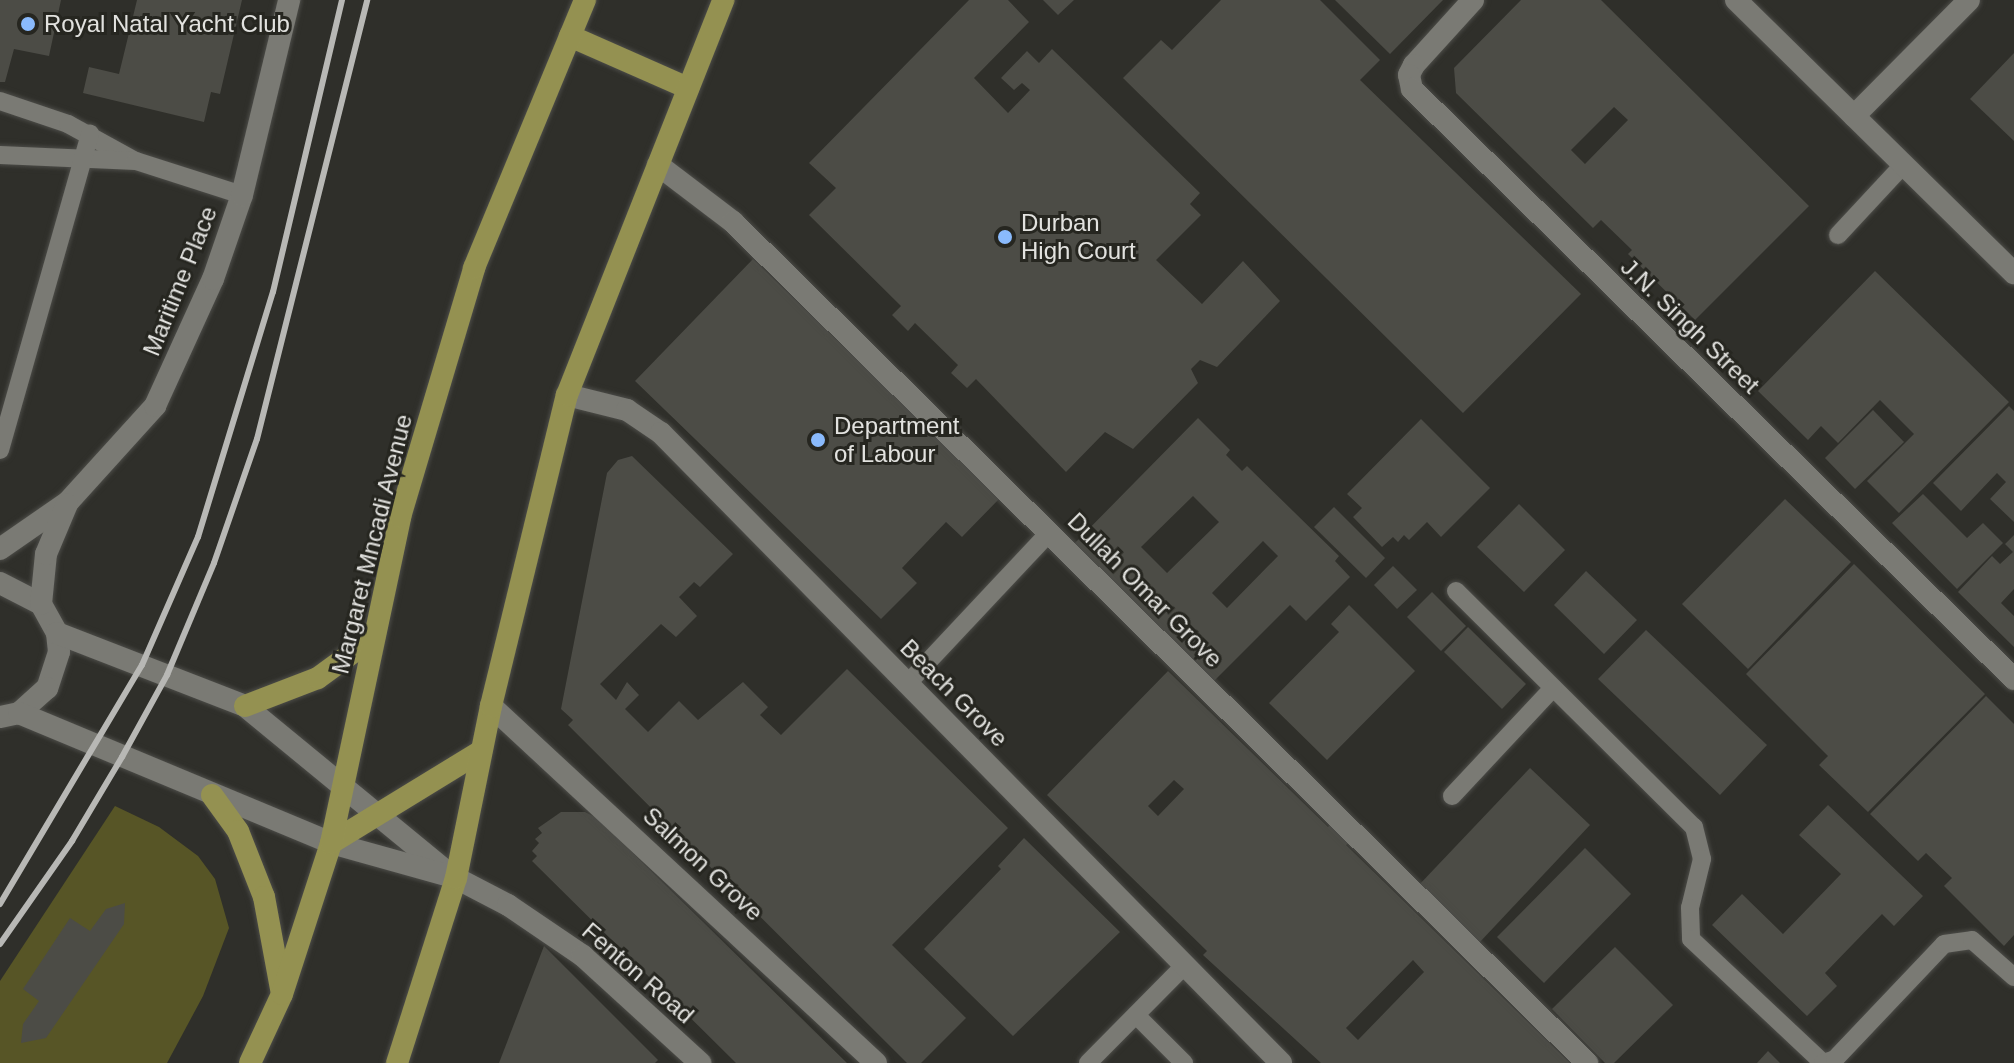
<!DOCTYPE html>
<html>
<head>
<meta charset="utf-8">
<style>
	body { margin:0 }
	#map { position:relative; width:2014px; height:1063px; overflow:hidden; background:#2f2f2a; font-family:Arial,sans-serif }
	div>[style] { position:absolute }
	.green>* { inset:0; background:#575526 }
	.building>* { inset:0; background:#4c4c46 }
	.roads { filter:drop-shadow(0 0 2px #4c4c48) drop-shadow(0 0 2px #4c4c48) }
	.service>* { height:18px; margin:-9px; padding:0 9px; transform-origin:9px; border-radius:9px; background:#7a7a74 }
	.minor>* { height:22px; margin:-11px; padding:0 11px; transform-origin:11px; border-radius:11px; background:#7a7a74 }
	.tertiary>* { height:22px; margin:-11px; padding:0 11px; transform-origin:11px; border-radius:11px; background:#7a7a74 }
	.primary>* { height:22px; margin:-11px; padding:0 11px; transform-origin:11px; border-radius:11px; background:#949151 }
	.rail>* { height:6px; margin:-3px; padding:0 3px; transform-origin:3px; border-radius:3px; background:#b8b8b5 }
	.dots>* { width:22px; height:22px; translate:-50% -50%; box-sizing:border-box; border:4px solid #262620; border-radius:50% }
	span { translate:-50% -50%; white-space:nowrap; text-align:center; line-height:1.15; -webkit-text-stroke:6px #262620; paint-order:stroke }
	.poi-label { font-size:24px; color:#e2e2df }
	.left { translate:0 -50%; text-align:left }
	.street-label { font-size:24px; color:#e2e2df }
</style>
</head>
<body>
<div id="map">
	<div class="green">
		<div style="clip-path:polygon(115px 806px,159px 827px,198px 856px,215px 879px,229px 928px,203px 996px,167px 1063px,0 1063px,0 981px)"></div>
	</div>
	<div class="building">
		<div style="clip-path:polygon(0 0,61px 0,49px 56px,14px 49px,5px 82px,0 82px)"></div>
		<div style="clip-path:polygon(137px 0,242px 0,220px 94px,211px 92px,204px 122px,83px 93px,89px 67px,119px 74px)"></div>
		<div style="clip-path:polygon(969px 0,1008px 0,1029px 22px,974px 78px,1008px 113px,1030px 90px,1022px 83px,1014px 90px,1001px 78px,1027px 51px,1039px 63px,1052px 49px,1200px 193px,1190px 204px,1201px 215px,1156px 260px,1202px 304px,1243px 261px,1280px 301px,1217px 367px,1200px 360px,1191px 369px,1198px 383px,1133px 449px,1105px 432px,1066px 472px,976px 379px,967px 388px,951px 373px,958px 365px,915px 323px,908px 331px,892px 315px,901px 306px,809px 215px,836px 188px,809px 163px)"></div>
		<div style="clip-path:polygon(1043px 0,1074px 0,1058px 15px)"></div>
		<div style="clip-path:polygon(1221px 0,1320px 0,1380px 60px,1360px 80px,1581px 294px,1463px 413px,1123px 78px,1161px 40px,1172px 50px)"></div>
		<div style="clip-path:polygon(1335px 0,1443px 0,1390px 54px)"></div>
		<div style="clip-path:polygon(evenodd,1521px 0,1601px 0,1809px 206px,1695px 320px,1628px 254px,1632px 250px,1601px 220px,1593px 228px,1456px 93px,1454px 68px,1521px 0,1614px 107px,1628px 120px,1585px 164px,1571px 150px,1614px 107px)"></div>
		<div style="clip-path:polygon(2014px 53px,2014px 141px,1970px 99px)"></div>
		<div style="clip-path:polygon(753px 259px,1000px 498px,962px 537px,946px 522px,902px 568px,917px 583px,881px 619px,635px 381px)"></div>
		<div style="clip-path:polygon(1875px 271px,2009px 402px,1899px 513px,1867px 481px,1914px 434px,1880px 400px,1838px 443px,1821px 426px,1808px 440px,1758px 391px)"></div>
		<div style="clip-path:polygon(2009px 406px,2014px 411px,2014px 522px,1990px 499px,2006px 482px,1997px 473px,1961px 511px,1933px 483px)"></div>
		<div style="clip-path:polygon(1873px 410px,1904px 442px,1855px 489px,1825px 458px)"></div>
		<div style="clip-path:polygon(evenodd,1198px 418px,1230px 450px,1226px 455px,1242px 471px,1247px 466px,1339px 556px,1335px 561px,1350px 577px,1306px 621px,1290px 605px,1210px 685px,1071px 547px,1198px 418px,1193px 496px,1219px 522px,1167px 573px,1141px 547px,1193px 496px,1198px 418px,1263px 541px,1278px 556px,1227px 608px,1212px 593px,1263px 541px)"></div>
		<div style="clip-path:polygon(1421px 419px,1490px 488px,1441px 537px,1427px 522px,1409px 540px,1404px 535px,1398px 542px,1393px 537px,1382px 547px,1353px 517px,1362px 508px,1347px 494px)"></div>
		<div style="clip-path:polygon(632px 456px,733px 554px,700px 587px,694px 582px,679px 597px,697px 616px,676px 637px,661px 624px,600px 684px,616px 700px,627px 682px,639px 695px,625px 709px,648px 732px,679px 701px,698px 720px,743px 682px,768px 707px,760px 715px,781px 735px,847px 669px,1008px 828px,892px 945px,966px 1018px,921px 1063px,907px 1063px,568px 725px,573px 720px,561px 709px,607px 473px,618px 460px)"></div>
		<div style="clip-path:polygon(1923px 494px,1967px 538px,1983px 523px,2003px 543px,1957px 589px,1892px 523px)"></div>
		<div style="clip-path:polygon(1785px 499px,1851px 562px,1748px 669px,1682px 604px)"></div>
		<div style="clip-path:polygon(1519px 504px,1565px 550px,1524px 592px,1477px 547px)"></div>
		<div style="clip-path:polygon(1334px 507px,1385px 558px,1366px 578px,1314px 527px)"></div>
		<div style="clip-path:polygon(2014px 535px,2014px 589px,2001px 603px,2014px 616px,2014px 647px,1958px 592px,1992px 556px,2000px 564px,2013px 552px,2005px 544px)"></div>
		<div style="clip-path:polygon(1854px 564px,1985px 694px,1868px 812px,1819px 765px,1828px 756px,1746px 674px)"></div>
		<div style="clip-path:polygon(1393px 566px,1417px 590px,1397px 609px,1374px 585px)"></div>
		<div style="clip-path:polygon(1586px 571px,1637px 620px,1604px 654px,1554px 605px)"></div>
		<div style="clip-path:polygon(1432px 592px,1466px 626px,1441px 651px,1407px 617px)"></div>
		<div style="clip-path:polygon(1349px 605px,1415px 671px,1327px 760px,1269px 703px,1339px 632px,1331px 624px)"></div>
		<div style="clip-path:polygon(1468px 627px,1526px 684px,1502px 709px,1444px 652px)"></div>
		<div style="clip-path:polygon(1646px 630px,1767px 745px,1720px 795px,1598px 679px)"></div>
		<div style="clip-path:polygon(evenodd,1168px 671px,1328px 827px,1332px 823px,1350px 842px,1346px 845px,1570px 1063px,1321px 1063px,1203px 955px,1207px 951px,1047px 795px,1168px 671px,1174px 780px,1184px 789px,1158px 816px,1148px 806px,1174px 780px,1168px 671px,1413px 960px,1424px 972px,1358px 1040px,1346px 1028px,1413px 960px)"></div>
		<div style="clip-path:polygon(1986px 696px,2014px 724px,2014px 935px,2004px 946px,1944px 886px,1952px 878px,1926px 853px,1918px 861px,1870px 814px)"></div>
		<div style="clip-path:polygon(1530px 768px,1590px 825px,1479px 943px,1418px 886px)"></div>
		<div style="clip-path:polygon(1828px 805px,1923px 896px,1894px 926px,1882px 914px,1825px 973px,1837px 986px,1807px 1016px,1712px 925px,1742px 894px,1783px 934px,1841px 874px,1799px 835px)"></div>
		<div style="clip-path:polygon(561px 812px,585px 812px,597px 818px,847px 1063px,736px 1063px,532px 861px,537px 856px,532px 851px,539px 843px,535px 839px,542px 833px,538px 828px)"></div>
		<div style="clip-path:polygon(1024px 838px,1120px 932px,1013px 1036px,924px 949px,1001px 869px,998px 866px)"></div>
		<div style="clip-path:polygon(1585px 848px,1631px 894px,1544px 983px,1497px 937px)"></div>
		<div style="clip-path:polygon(125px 903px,124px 924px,46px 1038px,21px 1043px,23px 1024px,39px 1001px,23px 989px,70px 918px,90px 931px,106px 909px)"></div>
		<div style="clip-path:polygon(544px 946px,658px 1060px,655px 1063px,499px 1063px)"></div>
		<div style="clip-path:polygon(1615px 947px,1673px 1005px,1614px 1063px,1605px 1063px,1552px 1009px)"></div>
		<div style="clip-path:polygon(1768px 1051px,1780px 1063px,1757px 1063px)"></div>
	</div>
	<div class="roads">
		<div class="service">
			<div style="left:0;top:101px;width:72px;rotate:18.7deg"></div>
			<div style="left:68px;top:124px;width:73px;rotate:28.7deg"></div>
			<div style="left:0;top:155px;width:136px;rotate:2.5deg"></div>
			<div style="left:136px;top:161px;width:111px;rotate:17.8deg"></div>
			<div style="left:1838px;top:235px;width:97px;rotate:-47.1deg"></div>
			<div style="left:0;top:450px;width:329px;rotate:-74.1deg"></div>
			<div style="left:1456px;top:591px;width:335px;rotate:44.8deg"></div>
			<div style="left:1694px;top:827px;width:33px;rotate:76deg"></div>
			<div style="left:1702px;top:859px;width:50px;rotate:103.8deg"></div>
			<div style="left:1690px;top:908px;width:31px;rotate:88deg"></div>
			<div style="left:1691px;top:939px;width:181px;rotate:43.2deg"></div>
			<div style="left:908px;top:683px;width:206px;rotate:-46.8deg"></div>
			<div style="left:1452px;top:796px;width:148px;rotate:-46.9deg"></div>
			<div style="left:1136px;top:1015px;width:68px;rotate:45deg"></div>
			<div style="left:1088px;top:1063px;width:138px;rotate:-45.3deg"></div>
			<div style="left:1823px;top:1063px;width:13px;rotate:-18deg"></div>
			<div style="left:1835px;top:1059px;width:158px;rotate:-46.5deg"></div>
			<div style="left:1944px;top:944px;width:28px;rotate:-8deg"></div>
			<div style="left:1972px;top:940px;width:56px;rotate:41.4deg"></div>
		</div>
		<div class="minor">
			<div style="left:1473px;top:0;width:88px;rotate:132.2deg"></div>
			<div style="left:1414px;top:65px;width:11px;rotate:117deg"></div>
			<div style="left:1409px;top:75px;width:14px;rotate:78deg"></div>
			<div style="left:1412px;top:89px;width:843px;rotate:44.42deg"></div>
			<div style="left:1854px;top:116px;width:163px;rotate:-45.2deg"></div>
			<div style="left:658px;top:165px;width:94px;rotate:37.2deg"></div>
			<div style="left:733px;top:222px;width:1199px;rotate:44.56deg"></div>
			<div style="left:567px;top:395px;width:62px;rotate:14deg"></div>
			<div style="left:627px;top:410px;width:41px;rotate:34.1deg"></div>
			<div style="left:661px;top:433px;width:884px;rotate:45.46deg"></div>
			<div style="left:0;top:549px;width:83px;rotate:-34.7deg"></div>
			<div style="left:68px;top:502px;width:130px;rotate:-47.8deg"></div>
			<div style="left:155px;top:406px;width:140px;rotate:-65.5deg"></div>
			<div style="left:213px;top:279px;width:89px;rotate:-71deg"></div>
			<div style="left:242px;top:195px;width:201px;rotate:-76.4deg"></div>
			<div style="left:0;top:583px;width:46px;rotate:27.1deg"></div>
			<div style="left:41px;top:604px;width:33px;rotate:61deg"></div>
			<div style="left:57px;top:633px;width:19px;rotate:84deg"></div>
			<div style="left:59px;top:652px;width:38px;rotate:108deg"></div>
			<div style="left:47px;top:688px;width:38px;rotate:138deg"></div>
			<div style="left:19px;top:713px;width:19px;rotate:168deg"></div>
			<div style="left:41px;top:604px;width:50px;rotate:-84.3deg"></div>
			<div style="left:46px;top:554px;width:54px;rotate:-67.2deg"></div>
			<div style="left:57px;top:633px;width:202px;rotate:21.2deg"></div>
			<div style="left:245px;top:706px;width:263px;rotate:39.4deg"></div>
			<div style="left:491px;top:706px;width:525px;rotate:42.84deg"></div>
			<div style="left:19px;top:713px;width:338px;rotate:22.6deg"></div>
			<div style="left:331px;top:843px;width:130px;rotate:15.6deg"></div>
			<div style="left:456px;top:878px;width:59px;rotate:27.4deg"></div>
			<div style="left:508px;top:905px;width:91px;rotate:34.2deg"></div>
			<div style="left:583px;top:956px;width:159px;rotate:42.4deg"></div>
		</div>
		<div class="tertiary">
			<div style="left:1736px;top:0;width:390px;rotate:44.5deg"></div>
		</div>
		<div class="primary">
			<div style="left:570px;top:36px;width:129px;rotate:23.8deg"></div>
			<div style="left:245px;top:706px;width:78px;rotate:-21deg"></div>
			<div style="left:318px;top:678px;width:69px;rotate:-36.2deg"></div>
			<div style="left:212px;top:795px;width:44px;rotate:54.2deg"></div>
			<div style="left:238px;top:831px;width:71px;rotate:68.5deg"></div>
			<div style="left:264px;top:897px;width:94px;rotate:79.5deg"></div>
			<div style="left:331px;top:843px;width:176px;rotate:-31.5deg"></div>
			<div style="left:250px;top:1063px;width:76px;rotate:-65.1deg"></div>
			<div style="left:282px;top:994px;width:159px;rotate:-72deg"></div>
			<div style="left:331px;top:843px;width:333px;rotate:-78deg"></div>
			<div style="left:400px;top:517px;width:260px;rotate:-73.4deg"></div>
			<div style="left:474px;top:268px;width:290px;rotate:-67.5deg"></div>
			<div style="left:397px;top:1063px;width:194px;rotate:-72.3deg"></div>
			<div style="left:456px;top:878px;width:176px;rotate:-78.5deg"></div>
			<div style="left:491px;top:706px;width:320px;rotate:-76.3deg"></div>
			<div style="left:567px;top:395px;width:425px;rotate:-68.4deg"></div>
		</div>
	</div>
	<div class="rail">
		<div style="left:0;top:904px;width:278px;rotate:-59.3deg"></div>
		<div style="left:142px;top:665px;width:140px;rotate:-66.4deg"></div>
		<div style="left:198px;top:537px;width:256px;rotate:-73deg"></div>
		<div style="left:273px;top:292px;width:300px;rotate:-76.7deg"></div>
		<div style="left:0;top:944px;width:126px;rotate:-55deg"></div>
		<div style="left:72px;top:841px;width:98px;rotate:-59.2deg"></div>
		<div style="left:122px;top:757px;width:94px;rotate:-61.2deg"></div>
		<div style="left:167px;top:675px;width:121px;rotate:-67.2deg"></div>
		<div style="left:214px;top:563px;width:131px;rotate:-70.9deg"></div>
		<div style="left:257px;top:439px;width:453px;rotate:-75.9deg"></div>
	</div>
	<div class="dots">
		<div style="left:28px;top:24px;background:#8abafc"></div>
		<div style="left:1005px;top:237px;background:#8abafc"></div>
		<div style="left:818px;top:440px;background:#8abafc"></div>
	</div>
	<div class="poi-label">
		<span class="left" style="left:44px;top:24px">Royal Natal Yacht Club</span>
		<span class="left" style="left:1021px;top:237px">Durban<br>High Court</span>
		<span class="left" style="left:834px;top:440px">Department<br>of Labour</span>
	</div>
	<div class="street-label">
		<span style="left:180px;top:281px;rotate:-68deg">Maritime Place</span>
		<span style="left:1690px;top:326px;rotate:44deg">J.N. Singh Street</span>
		<span style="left:372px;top:544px;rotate:-76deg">Margaret Mncadi Avenue</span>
		<span style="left:1145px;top:590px;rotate:45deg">Dullah Omar Grove</span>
		<span style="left:954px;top:693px;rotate:45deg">Beach Grove</span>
		<span style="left:703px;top:864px;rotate:43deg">Salmon Grove</span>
		<span style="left:638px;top:973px;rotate:41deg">Fenton Road</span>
	</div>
</div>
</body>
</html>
